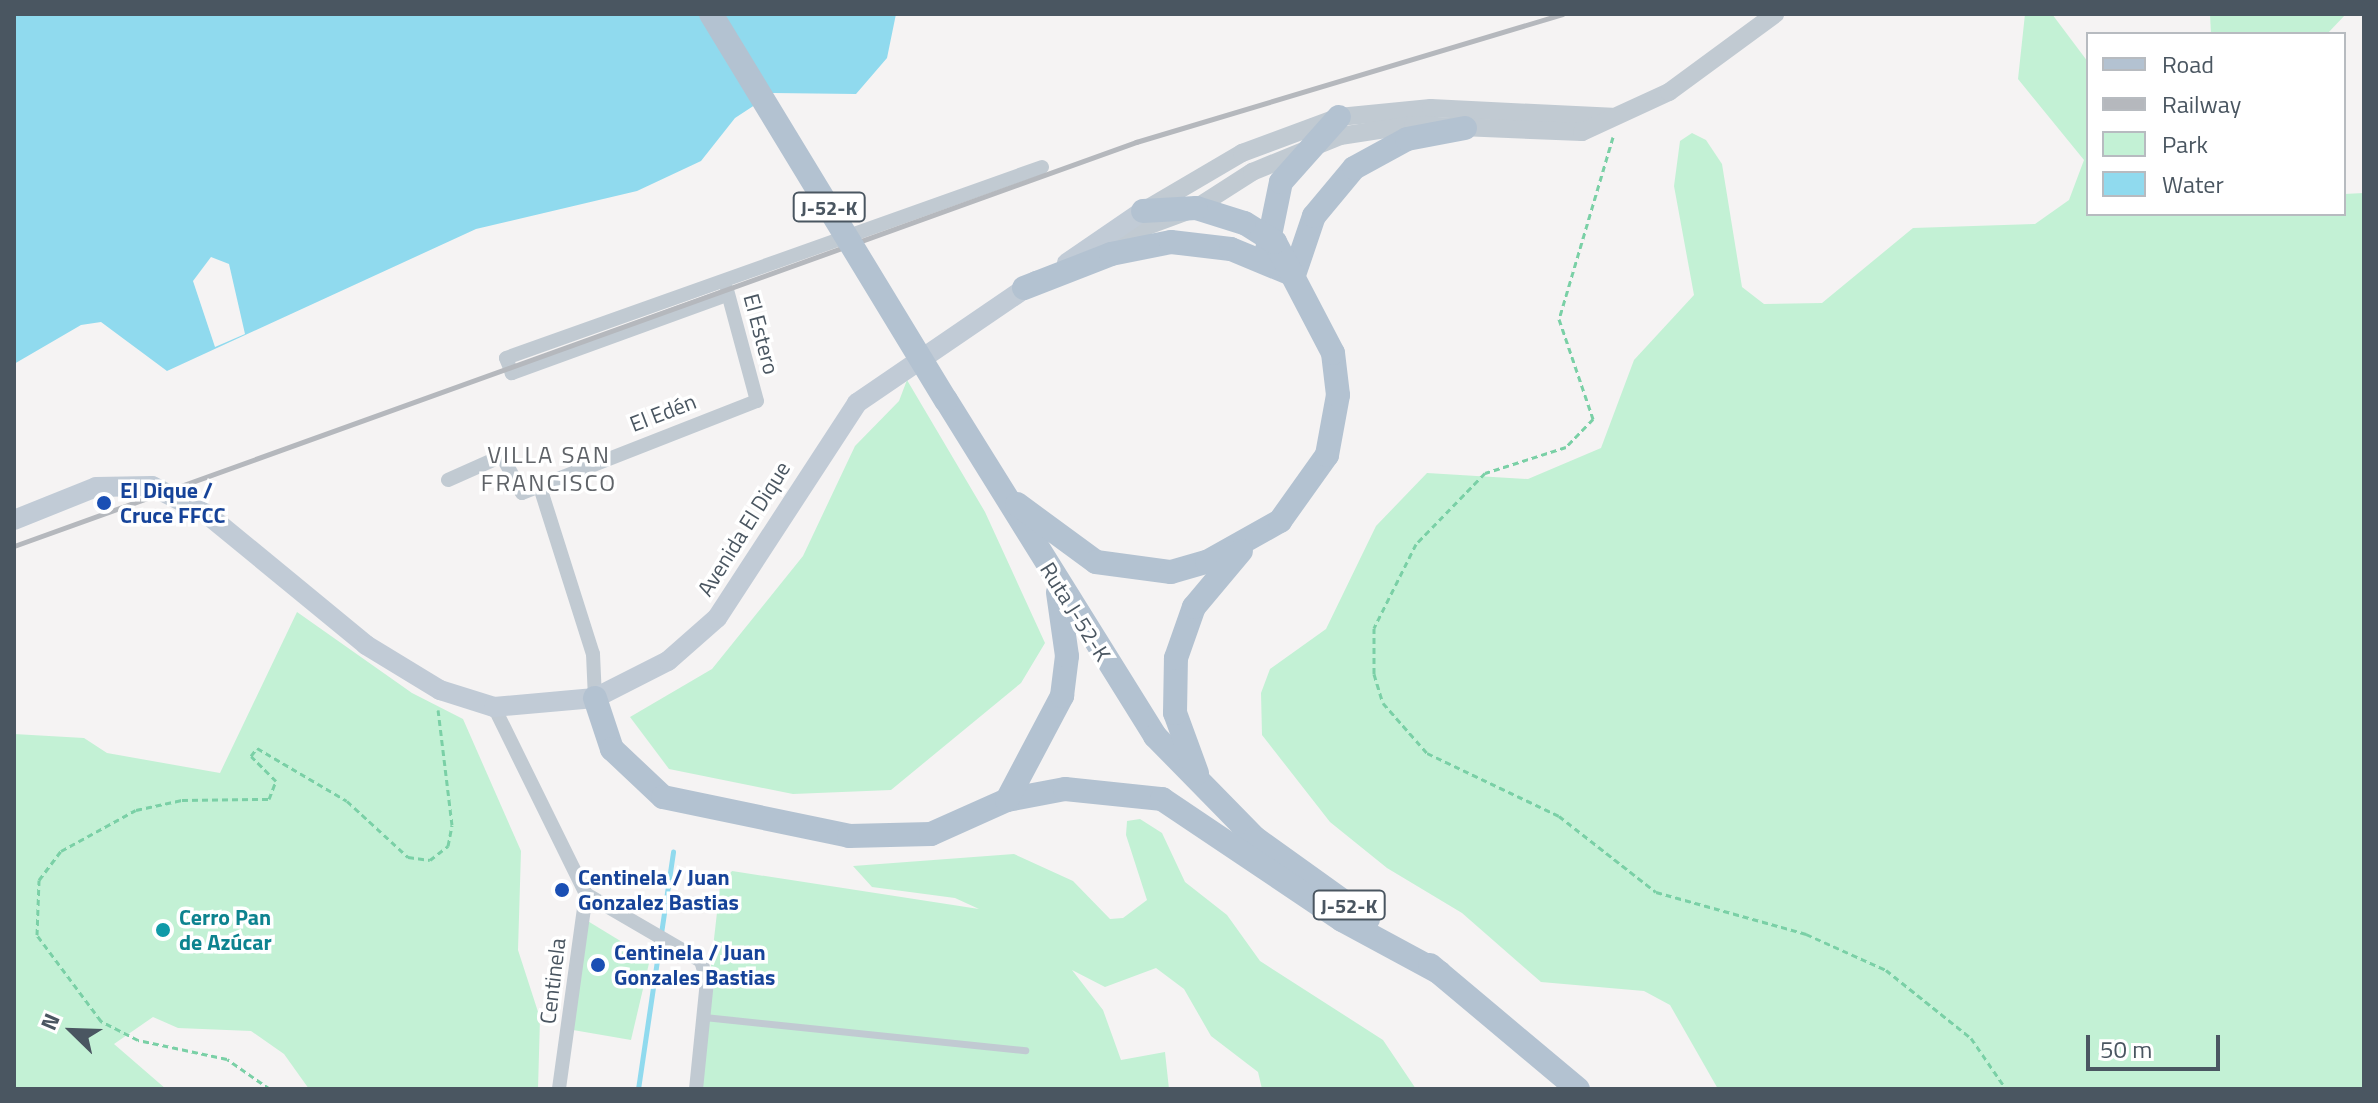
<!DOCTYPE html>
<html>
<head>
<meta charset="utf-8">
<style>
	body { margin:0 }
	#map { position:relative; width:2378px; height:1103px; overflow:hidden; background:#f5f3f3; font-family:"Titillium Web",sans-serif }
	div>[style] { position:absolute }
	.green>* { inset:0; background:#c3f1d5 }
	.water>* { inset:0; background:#90daee }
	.pier>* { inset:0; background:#f5f3f3 }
	.stream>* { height:5px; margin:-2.5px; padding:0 2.5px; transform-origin:2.5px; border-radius:2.5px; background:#90daee }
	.path>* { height:3px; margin-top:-1.5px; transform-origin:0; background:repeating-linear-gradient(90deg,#7ad0a6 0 6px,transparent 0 10px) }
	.service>* { height:7px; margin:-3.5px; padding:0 3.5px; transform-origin:3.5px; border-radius:3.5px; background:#c1cad2 }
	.minor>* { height:14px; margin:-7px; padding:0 7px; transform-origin:7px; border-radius:7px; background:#c1cad2 }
	.tertiary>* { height:18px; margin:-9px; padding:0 9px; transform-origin:9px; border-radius:9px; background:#c1cad2 }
	.secondary>* { height:20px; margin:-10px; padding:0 10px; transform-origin:10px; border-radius:10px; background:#c1cbd6 }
	.primary>* { height:24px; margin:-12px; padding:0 12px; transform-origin:12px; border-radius:12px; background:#b3c2d1 }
	.rail>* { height:5px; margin:-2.5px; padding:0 2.5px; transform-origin:2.5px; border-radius:2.5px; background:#b5b8bd }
	.primary-bridge>* { height:24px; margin:-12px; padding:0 12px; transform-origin:12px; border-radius:12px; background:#b3c2d1 }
	.dots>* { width:22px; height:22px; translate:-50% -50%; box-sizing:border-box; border:4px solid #fff; border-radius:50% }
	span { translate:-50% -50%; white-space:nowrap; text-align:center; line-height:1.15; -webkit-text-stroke:7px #fff; paint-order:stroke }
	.shield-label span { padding:2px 6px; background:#fff; border:2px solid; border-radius:6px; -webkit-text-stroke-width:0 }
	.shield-label { font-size:20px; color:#4a5661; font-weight:700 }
	.street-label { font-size:22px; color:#4a5661 }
	.transit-label { font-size:22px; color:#164399; font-weight:700 }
	.left { translate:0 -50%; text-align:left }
	.culture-label { font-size:22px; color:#0d838f; font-weight:700 }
	.neighbourhood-label { font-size:24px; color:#5f6368; letter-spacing:2px }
	.frame { position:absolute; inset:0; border:16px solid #4a5661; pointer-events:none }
	.legend { position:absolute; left:2086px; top:32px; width:260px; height:184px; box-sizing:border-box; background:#fff; border:2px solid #b7bbc0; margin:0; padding:10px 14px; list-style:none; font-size:24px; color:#4a5661 }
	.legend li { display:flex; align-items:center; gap:16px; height:40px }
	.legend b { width:40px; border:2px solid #b7bbc0 }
	.north { position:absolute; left:32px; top:991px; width:80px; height:80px; -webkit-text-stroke:6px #fff; paint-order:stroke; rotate:293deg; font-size:22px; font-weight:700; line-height:32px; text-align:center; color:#4a5661 }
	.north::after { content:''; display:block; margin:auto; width:28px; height:36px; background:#4a5661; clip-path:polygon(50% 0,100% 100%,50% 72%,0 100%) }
	.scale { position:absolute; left:2086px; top:1035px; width:134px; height:36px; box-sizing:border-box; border:4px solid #4a5661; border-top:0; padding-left:10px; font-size:24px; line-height:28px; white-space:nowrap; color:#4a5661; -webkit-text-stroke:6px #fff; paint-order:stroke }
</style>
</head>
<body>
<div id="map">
	<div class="green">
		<div style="clip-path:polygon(2025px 14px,2052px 14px,2088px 62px,2088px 214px,2344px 214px,2344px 194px,2364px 193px,2364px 1089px,1718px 1089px,1670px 1005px,1644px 991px,1541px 982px,1462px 913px,1387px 868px,1330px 822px,1262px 735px,1261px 693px,1270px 669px,1326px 629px,1376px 526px,1427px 473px,1528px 479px,1601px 448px,1634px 360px,1694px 295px,1674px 186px,1680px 141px,1692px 133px,1706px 140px,1722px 164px,1742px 287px,1764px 304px,1822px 303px,1913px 228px,2035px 224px,2069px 200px,2084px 160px,2018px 79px)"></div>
		<div style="clip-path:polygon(2210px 14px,2346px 14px,2327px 34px,2211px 34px)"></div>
		<div style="clip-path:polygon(907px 380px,985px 512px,1045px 643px,1021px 683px,891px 790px,793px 794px,669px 769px,630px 717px,712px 669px,803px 556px,855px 446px,899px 401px)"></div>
		<div style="clip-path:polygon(297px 612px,412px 693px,463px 719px,521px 851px,518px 950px,540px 1018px,538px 1089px,309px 1089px,284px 1054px,251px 1031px,178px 1028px,153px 1017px,114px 1044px,166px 1089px,14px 1089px,14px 734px,84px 738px,107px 753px,220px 773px)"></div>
		<div style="clip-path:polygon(1140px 819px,1162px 833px,1185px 882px,1227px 915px,1260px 961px,1383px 1040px,1416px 1089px,1262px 1089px,1258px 1072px,1211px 1036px,1184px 989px,1156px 968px,1105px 987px,1072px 970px,1103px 1010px,1121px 1060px,1165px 1052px,1169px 1089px,697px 1089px,720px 886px,732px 871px,979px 909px,955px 898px,872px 887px,853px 866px,1014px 854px,1073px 881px,1110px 919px,1123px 918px,1147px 900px,1126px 835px,1127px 821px)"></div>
		<div style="clip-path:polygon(586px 920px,650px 959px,631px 1040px,573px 1030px)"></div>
	</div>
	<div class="water">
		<div style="clip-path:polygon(14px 14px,896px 14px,887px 58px,856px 94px,773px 93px,735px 118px,701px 161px,637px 191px,476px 229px,167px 371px,101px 322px,81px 325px,14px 364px)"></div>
	</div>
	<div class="pier">
		<div style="clip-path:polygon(211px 257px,229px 264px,245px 334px,215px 347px,193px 281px)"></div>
	</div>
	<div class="stream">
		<div style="left:638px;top:1089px;width:240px;rotate:-81.6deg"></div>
	</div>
	<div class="path">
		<div style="left:1613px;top:137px;width:190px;rotate:106.5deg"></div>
		<div style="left:1559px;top:319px;width:106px;rotate:71.2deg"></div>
		<div style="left:1593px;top:419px;width:39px;rotate:134deg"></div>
		<div style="left:1566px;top:447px;width:85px;rotate:162.2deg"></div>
		<div style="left:1485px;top:473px;width:99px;rotate:134.2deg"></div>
		<div style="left:1416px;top:544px;width:94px;rotate:116.6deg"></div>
		<div style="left:1374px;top:628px;width:46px;rotate:90deg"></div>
		<div style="left:1374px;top:674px;width:30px;rotate:73deg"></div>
		<div style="left:1383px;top:703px;width:67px;rotate:48.7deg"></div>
		<div style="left:1427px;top:753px;width:146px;rotate:25.5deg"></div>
		<div style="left:1559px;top:816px;width:123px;rotate:38.1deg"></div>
		<div style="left:1656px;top:892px;width:156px;rotate:15.6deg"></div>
		<div style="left:1806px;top:934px;width:88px;rotate:24.2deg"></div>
		<div style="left:1886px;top:970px;width:109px;rotate:38.7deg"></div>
		<div style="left:1971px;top:1038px;width:62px;rotate:55.5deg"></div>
		<div style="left:270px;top:1089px;width:52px;rotate:-145.1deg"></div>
		<div style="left:227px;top:1059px;width:91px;rotate:-167.9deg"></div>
		<div style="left:138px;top:1040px;width:42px;rotate:-152.8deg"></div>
		<div style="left:101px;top:1021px;width:107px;rotate:-126.7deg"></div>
		<div style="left:37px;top:935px;width:55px;rotate:-87.9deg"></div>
		<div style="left:39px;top:880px;width:36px;rotate:-53deg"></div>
		<div style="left:61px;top:851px;width:85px;rotate:-28.7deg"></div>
		<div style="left:136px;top:810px;width:47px;rotate:-12.3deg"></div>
		<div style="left:182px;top:800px;width:87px;rotate:-0.7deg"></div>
		<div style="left:269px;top:799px;width:19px;rotate:-69deg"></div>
		<div style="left:276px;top:781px;width:35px;rotate:-135deg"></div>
		<div style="left:251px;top:756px;width:10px;rotate:-53deg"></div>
		<div style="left:257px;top:748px;width:104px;rotate:30.5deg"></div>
		<div style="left:347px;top:801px;width:83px;rotate:42.6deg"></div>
		<div style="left:408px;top:857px;width:22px;rotate:8deg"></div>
		<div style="left:430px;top:860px;width:23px;rotate:-38deg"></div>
		<div style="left:448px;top:846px;width:21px;rotate:-79deg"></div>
		<div style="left:452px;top:825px;width:116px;rotate:-96.9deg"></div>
	</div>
	<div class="service">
		<div style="left:704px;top:1017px;width:323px;rotate:5.9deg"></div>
	</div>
	<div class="minor">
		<div style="left:724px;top:296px;width:226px;rotate:160deg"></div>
		<div style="left:512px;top:373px;width:16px;rotate:-112deg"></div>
		<div style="left:506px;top:358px;width:569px;rotate:-19.61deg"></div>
		<div style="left:448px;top:480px;width:59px;rotate:-24deg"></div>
		<div style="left:502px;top:456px;width:42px;rotate:61.6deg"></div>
		<div style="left:522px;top:493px;width:252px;rotate:-21.4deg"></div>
		<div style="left:757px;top:401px;width:115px;rotate:-105.1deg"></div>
		<div style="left:539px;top:484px;width:178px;rotate:72.4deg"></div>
		<div style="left:593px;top:654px;width:44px;rotate:87.4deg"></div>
		<div style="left:494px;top:707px;width:208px;rotate:63.8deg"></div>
		<div style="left:586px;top:894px;width:197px;rotate:97.9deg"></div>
		<div style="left:586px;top:894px;width:133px;rotate:30.2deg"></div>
		<div style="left:701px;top:961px;width:21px;rotate:73deg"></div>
		<div style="left:707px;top:981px;width:109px;rotate:95.8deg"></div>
	</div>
	<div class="tertiary">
		<div style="left:1145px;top:210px;width:113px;rotate:-30.4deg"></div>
		<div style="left:1242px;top:153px;width:103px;rotate:-20.4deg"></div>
		<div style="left:1339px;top:117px;width:92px;rotate:-5.6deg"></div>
		<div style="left:1431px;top:108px;width:181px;rotate:2.8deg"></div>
		<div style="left:1101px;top:243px;width:101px;rotate:-20.2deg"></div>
		<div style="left:1196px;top:208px;width:67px;rotate:-32.7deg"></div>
		<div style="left:1252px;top:172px;width:95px;rotate:-22.2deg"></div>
		<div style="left:1340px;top:136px;width:74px;rotate:-8.6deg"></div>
		<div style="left:1413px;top:125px;width:169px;rotate:2.4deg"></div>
		<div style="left:1582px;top:132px;width:96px;rotate:-24.7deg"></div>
		<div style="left:1669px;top:92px;width:132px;rotate:-36.3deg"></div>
	</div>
	<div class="secondary">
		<div style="left:1067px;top:263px;width:92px;rotate:-34.4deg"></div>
		<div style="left:14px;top:520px;width:88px;rotate:-21.9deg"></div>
		<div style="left:96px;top:487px;width:56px;rotate:-1deg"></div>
		<div style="left:152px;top:486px;width:63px;rotate:27.4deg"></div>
		<div style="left:208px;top:515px;width:205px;rotate:39.4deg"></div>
		<div style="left:366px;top:645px;width:87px;rotate:31.3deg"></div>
		<div style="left:440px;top:690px;width:57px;rotate:17.5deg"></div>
		<div style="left:494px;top:707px;width:101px;rotate:-5.1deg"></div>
		<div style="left:595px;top:698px;width:82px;rotate:-26.9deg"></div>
		<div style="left:668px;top:661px;width:65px;rotate:-41.3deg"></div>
		<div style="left:717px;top:618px;width:257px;rotate:-56.9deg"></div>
		<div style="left:857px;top:403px;width:217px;rotate:-34.3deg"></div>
	</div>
	<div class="primary">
		<div style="left:1267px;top:250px;width:69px;rotate:-78.4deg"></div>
		<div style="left:1281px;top:182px;width:87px;rotate:-48.3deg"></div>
		<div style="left:1294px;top:275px;width:62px;rotate:-71.3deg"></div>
		<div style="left:1314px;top:216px;width:62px;rotate:-50.2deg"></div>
		<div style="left:1354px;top:168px;width:60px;rotate:-28.7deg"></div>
		<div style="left:1407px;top:139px;width:59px;rotate:-10.7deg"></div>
		<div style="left:1024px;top:288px;width:93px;rotate:-21.3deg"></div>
		<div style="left:1111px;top:254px;width:61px;rotate:-11.3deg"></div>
		<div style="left:1171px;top:242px;width:60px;rotate:6.7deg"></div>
		<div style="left:1231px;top:249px;width:68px;rotate:22.4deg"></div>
		<div style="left:946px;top:400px;width:396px;rotate:58.1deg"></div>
		<div style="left:1155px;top:736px;width:143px;rotate:45.6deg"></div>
		<div style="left:1255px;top:838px;width:139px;rotate:35.6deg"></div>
		<div style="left:1017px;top:504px;width:98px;rotate:36.3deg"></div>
		<div style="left:1096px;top:562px;width:76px;rotate:7.6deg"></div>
		<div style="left:1171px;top:572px;width:37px;rotate:-16deg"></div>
		<div style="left:1207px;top:562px;width:84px;rotate:-29.3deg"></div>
		<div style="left:1280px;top:521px;width:81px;rotate:-54.5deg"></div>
		<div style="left:1327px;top:455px;width:61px;rotate:-79.6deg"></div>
		<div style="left:1338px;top:395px;width:42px;rotate:-96.8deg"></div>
		<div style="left:1333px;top:353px;width:125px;rotate:-117.6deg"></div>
		<div style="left:1275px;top:242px;width:36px;rotate:-148deg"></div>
		<div style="left:1244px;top:223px;width:50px;rotate:-162.6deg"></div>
		<div style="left:1196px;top:208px;width:53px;rotate:176.8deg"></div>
		<div style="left:595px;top:698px;width:54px;rotate:71.6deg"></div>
		<div style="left:612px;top:749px;width:70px;rotate:43.3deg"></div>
		<div style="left:663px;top:797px;width:190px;rotate:11.8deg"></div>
		<div style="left:849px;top:836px;width:82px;rotate:-1.4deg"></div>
		<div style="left:931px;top:834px;width:83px;rotate:-24.1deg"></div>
		<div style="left:1007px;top:800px;width:59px;rotate:-10.7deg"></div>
		<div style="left:1065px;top:789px;width:98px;rotate:5.9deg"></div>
		<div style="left:1162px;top:799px;width:217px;rotate:33.9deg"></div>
		<div style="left:1342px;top:920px;width:111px;rotate:28.4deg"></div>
		<div style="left:1197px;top:773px;width:64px;rotate:-110.1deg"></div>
		<div style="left:1175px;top:713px;width:55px;rotate:-89deg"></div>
		<div style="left:1176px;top:658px;width:54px;rotate:-70.6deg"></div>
		<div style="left:1194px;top:607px;width:73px;rotate:-50deg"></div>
		<div style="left:1007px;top:800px;width:118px;rotate:-62.1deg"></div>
		<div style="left:1062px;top:696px;width:40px;rotate:-82.9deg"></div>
		<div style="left:1067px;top:656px;width:64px;rotate:-98.1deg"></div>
		<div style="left:1430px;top:965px;width:193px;rotate:40deg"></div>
	</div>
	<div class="rail">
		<div style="left:14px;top:546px;width:1193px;rotate:-19.8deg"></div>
		<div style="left:1136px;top:142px;width:445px;rotate:-16.7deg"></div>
	</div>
	<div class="primary-bridge">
		<div style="left:711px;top:14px;width:452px;rotate:58.7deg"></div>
	</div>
	<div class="dots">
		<div style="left:104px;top:503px;background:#1a4fb4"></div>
		<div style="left:562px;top:890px;background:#1a4fb4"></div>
		<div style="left:163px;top:930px;background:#0f9aa8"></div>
		<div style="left:598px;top:965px;background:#1a4fb4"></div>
	</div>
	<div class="shield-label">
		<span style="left:829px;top:207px">J-52-K</span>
		<span style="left:1349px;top:905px">J-52-K</span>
	</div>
	<div class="street-label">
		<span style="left:761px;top:334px;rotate:75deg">El Estero</span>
		<span style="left:663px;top:413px;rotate:-21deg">El Edén</span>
		<span style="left:744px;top:529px;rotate:-58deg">Avenida El Dique</span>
		<span style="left:1075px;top:612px;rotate:58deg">Ruta J-52-K</span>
		<span style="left:553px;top:981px;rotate:-83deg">Centinela</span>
	</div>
	<div class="transit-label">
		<span class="left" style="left:120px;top:503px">El Dique /<br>Cruce FFCC</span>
		<span class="left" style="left:578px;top:890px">Centinela / Juan<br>Gonzalez Bastias</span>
		<span class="left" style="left:614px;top:965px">Centinela / Juan<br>Gonzales Bastias</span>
	</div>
	<div class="culture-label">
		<span class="left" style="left:179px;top:930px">Cerro Pan<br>de Azúcar</span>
	</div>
	<div class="neighbourhood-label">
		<span style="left:549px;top:469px">VILLA SAN<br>FRANCISCO</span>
	</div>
	<div class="frame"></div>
	<ul class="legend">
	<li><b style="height:10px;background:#b3c2d1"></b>Road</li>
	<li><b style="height:10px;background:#b5b8bd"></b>Railway</li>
	<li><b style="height:22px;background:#c3f1d5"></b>Park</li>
	<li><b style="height:22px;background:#90daee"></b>Water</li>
	</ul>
	<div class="north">N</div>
	<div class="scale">50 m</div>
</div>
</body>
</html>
